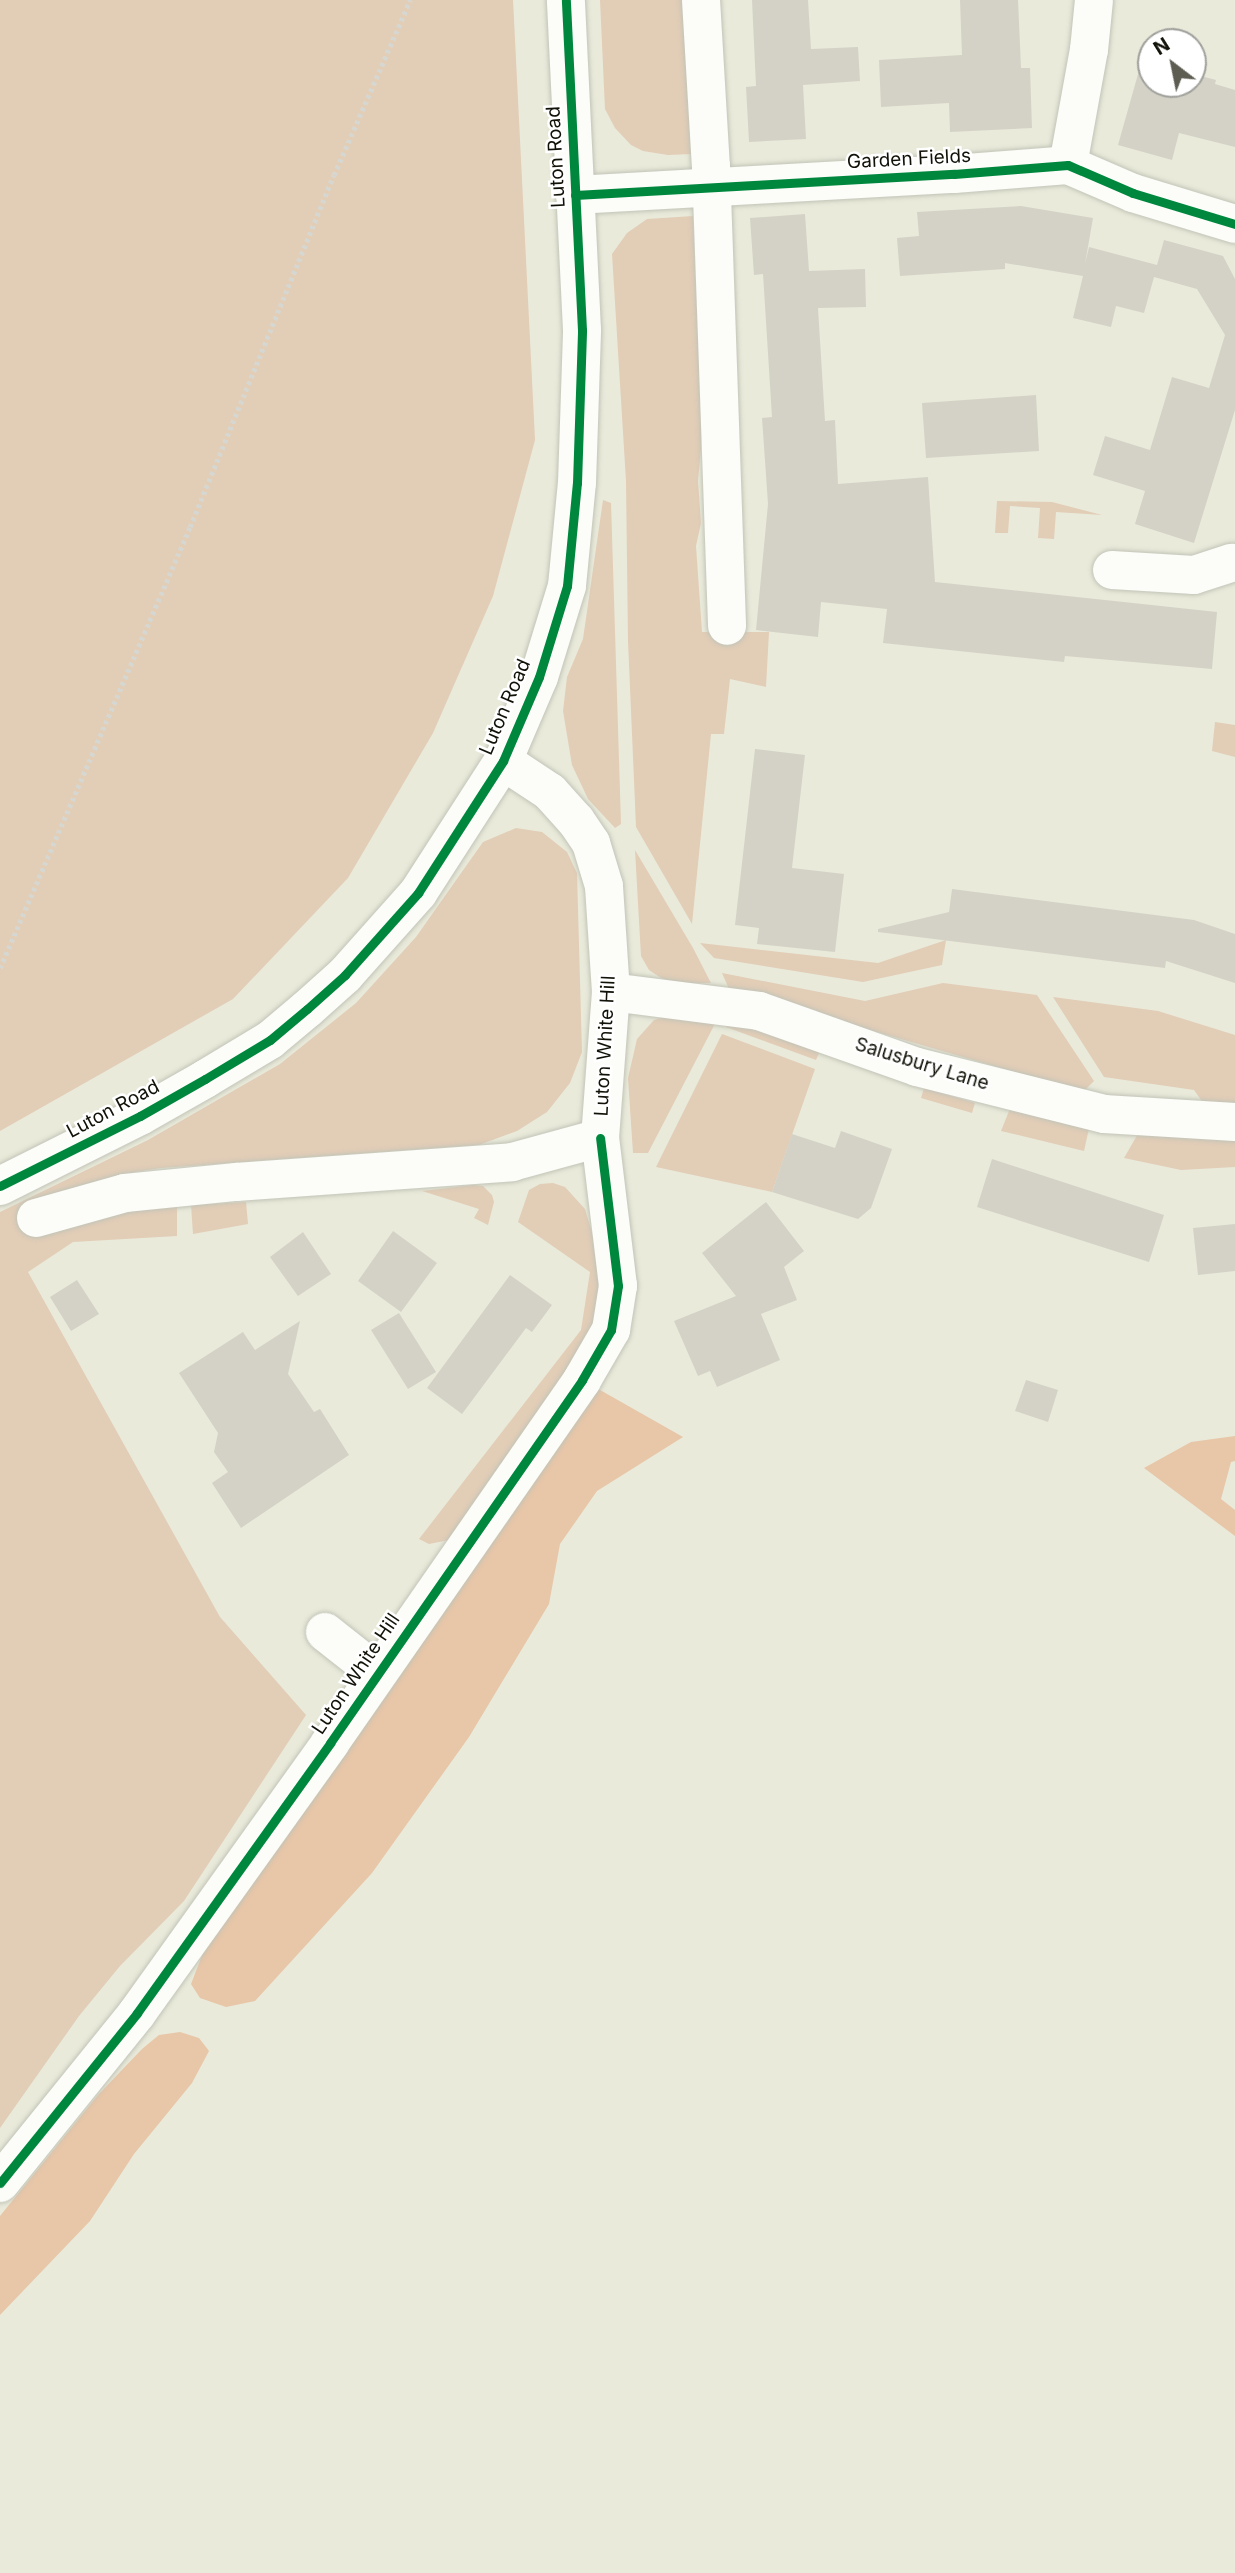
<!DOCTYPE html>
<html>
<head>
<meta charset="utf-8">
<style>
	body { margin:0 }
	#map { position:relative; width:1235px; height:2573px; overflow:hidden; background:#e9eada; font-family:Inter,sans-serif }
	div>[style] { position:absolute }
	.green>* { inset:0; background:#e2cdb7 }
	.forest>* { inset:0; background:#e8c6a8 }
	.building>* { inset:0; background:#d4d2c6 }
	.path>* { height:4.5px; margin-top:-2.25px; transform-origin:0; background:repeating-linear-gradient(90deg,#d7d7d2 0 3.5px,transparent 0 7px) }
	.roads { filter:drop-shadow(0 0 2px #c2c4b7) drop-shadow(0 0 2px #c2c4b7) }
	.minor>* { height:38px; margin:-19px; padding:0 19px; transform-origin:19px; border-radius:19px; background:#fcfcf9 }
	.cycleway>* { height:9px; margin:-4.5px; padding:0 4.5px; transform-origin:4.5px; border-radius:4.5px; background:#00873e }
	span { translate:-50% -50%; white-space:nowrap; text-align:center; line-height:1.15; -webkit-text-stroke:5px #fff; paint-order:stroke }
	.street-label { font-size:19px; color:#111108 }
	.north { position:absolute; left:1137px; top:28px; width:70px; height:70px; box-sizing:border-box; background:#fff; border:2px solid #a0a09c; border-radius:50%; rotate:328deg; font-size:19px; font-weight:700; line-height:28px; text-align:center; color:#111108 }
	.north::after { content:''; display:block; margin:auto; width:24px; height:32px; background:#5d5d52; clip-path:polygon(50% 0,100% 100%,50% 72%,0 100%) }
</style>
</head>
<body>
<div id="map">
	<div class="green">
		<div style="clip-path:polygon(0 0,513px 0,535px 440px,493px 596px,433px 733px,348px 878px,233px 999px,0 1131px)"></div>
		<div style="clip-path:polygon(600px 0,683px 0,691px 154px,668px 155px,643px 151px,631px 145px,615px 128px,605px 109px)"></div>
		<div style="clip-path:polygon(693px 216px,702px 438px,698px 481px,701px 523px,696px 546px,702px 632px,769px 632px,766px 687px,730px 679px,724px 734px,711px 734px,692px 924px,636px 827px,628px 641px,626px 481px,612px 254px,627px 233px,647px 219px)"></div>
		<div style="clip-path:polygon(603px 500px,611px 503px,621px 824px,615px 828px,588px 799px,572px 765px,563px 711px,567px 677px,583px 639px)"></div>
		<div style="clip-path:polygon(997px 501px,1052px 502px,1102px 515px,1056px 512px,1054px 539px,1038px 538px,1040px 508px,1010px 506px,1008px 533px,995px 533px)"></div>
		<div style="clip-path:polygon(1215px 722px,1235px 725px,1235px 757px,1212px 751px)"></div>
		<div style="clip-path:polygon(516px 828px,542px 832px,567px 852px,577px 873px,582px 1052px,570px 1083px,547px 1112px,517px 1131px,479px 1145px,161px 1168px,129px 1173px,90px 1184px,155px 1208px,177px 1206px,177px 1236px,73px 1242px,28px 1272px,220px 1617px,306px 1715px,184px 1901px,120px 1966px,79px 2016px,0 2128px,0 1212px,148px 1140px,280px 1064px,356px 1003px,416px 937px,483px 842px)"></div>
		<div style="clip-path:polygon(635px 850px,693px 948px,711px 983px,677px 983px,661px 978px,649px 970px,641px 956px)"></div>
		<div style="clip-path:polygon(946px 940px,942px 965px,863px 982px,714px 958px,700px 943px,878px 963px)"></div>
		<div style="clip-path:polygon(722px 973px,865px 1001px,943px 983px,1037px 995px,1094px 1081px,1086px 1089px,1077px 1090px,729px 989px)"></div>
		<div style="clip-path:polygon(1053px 997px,1158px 1011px,1235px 1035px,1235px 1104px,1204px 1104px,1194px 1090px,1104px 1077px)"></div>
		<div style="clip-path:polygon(720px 1014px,648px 1153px,633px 1153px,628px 1078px,637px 1039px,654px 1020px,664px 1017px)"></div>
		<div style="clip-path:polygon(730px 1019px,820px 1051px,816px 1060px,726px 1027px)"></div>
		<div style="clip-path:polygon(722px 1034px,815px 1069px,772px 1192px,656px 1167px)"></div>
		<div style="clip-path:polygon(924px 1088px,975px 1103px,972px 1113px,921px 1098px)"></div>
		<div style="clip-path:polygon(1011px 1106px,1090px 1124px,1084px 1151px,1001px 1131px)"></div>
		<div style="clip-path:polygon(1139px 1132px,1235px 1138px,1235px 1167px,1181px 1170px,1124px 1158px)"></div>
		<div style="clip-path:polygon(553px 1183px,565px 1187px,585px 1209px,604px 1274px,593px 1332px,449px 1540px,429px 1544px,419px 1539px,581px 1330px,590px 1272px,518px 1222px,529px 1190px,540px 1184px)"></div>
		<div style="clip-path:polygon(473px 1185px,483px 1186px,492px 1195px,494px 1202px,488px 1225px,474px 1218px,479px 1209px,422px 1191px)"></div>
		<div style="clip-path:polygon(246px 1202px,248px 1224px,193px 1234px,191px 1205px)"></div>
	</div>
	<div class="forest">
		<div style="clip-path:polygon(593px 1386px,683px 1437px,597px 1491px,560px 1544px,549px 1604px,469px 1737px,372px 1873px,255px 2001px,226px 2007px,200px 1998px,191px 1984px,215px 1922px)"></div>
		<div style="clip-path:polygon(1235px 1436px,1235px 1461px,1231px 1462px,1221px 1499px,1235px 1510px,1235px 1536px,1144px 1468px,1191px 1442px)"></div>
		<div style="clip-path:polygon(180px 2032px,199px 2038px,209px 2051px,192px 2083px,134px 2154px,90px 2221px,0 2315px,0 2216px,98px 2095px,142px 2049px,159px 2035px)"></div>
	</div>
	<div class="building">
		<div style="clip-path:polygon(752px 0,808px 0,811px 49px,858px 47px,860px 81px,803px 85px,806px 139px,749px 142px,746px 87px,756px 86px)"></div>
		<div style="clip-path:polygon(960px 0,1018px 0,1021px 68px,1030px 68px,1032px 128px,950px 132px,949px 103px,881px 107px,879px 60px,962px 55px)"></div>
		<div style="clip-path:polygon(1142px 60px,1151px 62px,1151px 84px,1193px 84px,1193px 74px,1216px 80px,1215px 84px,1235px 90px,1235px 147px,1179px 133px,1172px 160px,1118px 145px)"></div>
		<div style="clip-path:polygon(1021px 206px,1093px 218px,1085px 264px,1089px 247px,1157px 265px,1164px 240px,1223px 256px,1235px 279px,1235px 410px,1194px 543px,1135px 524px,1145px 491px,1093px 475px,1105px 436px,1150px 450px,1172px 377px,1209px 388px,1225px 335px,1197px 289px,1154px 277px,1144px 313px,1116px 306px,1111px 327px,1073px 318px,1083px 276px,1005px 263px,1005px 269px,900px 276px,897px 238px,919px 236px,917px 212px)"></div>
		<div style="clip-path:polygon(805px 214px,809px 271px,865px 269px,866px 307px,818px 308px,825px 421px,835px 420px,838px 484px,928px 477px,935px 582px,1217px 612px,1212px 669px,1065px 656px,1064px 662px,883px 643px,887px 609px,821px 602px,818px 637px,756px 630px,768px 504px,762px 418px,772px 417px,763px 274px,754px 275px,750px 218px)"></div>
		<div style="clip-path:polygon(1036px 395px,1039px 451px,926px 458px,922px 403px)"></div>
		<div style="clip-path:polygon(755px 749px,805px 755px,792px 868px,844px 874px,835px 952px,757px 944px,759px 928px,735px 925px)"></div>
		<div style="clip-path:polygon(952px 889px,1194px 920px,1235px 934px,1235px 983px,1166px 961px,1165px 968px,878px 932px,878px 929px,949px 912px)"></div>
		<div style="clip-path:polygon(841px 1131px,892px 1149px,871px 1208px,858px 1219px,772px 1192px,792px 1134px,835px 1148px)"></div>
		<div style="clip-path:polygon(992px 1159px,1164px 1215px,1149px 1262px,977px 1207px)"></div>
		<div style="clip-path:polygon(766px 1202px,804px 1251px,784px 1267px,797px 1300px,761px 1314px,780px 1360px,717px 1387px,710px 1371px,698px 1376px,674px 1321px,736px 1296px,702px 1253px)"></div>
		<div style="clip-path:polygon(1235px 1224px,1235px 1271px,1198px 1275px,1193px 1228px)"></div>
		<div style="clip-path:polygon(393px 1231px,437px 1263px,401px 1312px,358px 1281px)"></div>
		<div style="clip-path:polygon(303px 1232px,331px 1274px,298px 1296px,270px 1257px)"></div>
		<div style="clip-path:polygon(510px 1275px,552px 1305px,532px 1332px,526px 1328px,462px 1414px,427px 1388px)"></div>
		<div style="clip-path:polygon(77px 1280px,99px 1314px,71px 1331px,50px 1297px)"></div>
		<div style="clip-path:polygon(399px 1313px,436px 1372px,408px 1389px,371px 1330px)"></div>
		<div style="clip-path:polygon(300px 1321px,288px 1374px,314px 1412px,320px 1409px,349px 1455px,241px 1528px,212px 1483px,228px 1472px,214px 1452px,218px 1433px,179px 1373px,243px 1332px,255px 1350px)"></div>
		<div style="clip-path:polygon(1026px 1380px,1058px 1390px,1048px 1422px,1015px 1411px)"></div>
	</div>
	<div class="path">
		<div style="left:0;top:968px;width:480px;rotate:-66.7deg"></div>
		<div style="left:190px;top:527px;width:380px;rotate:-67.8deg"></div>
		<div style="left:334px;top:175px;width:191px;rotate:-66.5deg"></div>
	</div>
	<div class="roads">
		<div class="minor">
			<div style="left:701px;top:0;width:166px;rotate:86.6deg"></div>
			<div style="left:711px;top:166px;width:460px;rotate:88deg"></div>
			<div style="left:1068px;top:165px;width:117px;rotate:-79.7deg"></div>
			<div style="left:1089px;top:50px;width:50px;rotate:-84.3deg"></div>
			<div style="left:575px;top:195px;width:380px;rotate:-3.2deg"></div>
			<div style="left:954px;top:174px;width:114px;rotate:-4.5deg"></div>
			<div style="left:1068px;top:165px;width:71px;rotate:23.3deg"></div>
			<div style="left:1133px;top:193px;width:107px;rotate:16.9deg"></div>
			<div style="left:1112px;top:570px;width:82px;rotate:3.5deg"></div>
			<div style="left:1194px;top:575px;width:40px;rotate:-18deg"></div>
			<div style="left:611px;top:992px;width:149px;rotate:7.3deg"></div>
			<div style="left:759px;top:1011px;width:168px;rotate:19.5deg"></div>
			<div style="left:917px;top:1067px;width:193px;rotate:14.1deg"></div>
			<div style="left:1104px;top:1114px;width:131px;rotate:3.5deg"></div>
			<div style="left:0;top:1186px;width:157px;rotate:-26.6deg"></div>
			<div style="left:140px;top:1116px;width:75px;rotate:-29.6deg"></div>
			<div style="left:205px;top:1079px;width:76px;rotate:-31deg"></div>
			<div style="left:270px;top:1040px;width:48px;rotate:-40deg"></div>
			<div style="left:307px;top:1009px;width:51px;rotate:-41.8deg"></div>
			<div style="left:345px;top:975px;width:110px;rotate:-48.3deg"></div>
			<div style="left:418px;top:893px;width:157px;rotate:-57.2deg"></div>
			<div style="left:503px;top:761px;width:91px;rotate:-66.8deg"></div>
			<div style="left:539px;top:677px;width:95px;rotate:-72.9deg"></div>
			<div style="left:567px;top:586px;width:103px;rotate:-84.5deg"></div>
			<div style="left:577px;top:483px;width:153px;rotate:-88.1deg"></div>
			<div style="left:582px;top:330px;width:330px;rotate:-92.8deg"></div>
			<div style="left:36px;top:1218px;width:92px;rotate:-15.7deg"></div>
			<div style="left:125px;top:1193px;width:112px;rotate:-5.7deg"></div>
			<div style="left:236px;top:1182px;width:277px;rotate:-4.1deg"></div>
			<div style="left:512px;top:1162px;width:91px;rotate:-15.3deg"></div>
			<div style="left:325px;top:1632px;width:66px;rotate:38.3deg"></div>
			<div style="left:0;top:2183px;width:218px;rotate:-51.1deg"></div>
			<div style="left:137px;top:2013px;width:332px;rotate:-54.4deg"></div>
			<div style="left:330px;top:1743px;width:442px;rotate:-55.2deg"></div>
			<div style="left:582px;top:1380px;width:58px;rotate:-59.9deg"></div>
			<div style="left:611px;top:1330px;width:45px;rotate:-81deg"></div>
			<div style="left:618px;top:1286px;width:149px;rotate:-96.9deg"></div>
			<div style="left:600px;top:1138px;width:146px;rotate:-85.7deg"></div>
			<div style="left:611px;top:992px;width:106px;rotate:-93.8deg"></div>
			<div style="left:604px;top:886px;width:45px;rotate:-106.8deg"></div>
			<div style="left:591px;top:843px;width:27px;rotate:-124deg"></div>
			<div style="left:576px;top:821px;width:39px;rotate:-132deg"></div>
			<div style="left:550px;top:792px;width:56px;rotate:-146.6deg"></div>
		</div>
	</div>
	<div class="cycleway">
		<div style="left:575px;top:195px;width:380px;rotate:-3.2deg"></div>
		<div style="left:954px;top:174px;width:114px;rotate:-4.5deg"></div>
		<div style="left:1068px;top:165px;width:71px;rotate:23.3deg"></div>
		<div style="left:1133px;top:193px;width:107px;rotate:16.9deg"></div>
		<div style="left:0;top:1186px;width:157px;rotate:-26.6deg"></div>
		<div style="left:140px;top:1116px;width:75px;rotate:-29.6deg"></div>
		<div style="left:205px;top:1079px;width:76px;rotate:-31deg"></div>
		<div style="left:270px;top:1040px;width:48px;rotate:-40deg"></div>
		<div style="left:307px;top:1009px;width:51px;rotate:-41.8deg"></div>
		<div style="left:345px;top:975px;width:110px;rotate:-48.3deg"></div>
		<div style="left:418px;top:893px;width:157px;rotate:-57.2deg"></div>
		<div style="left:503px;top:761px;width:91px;rotate:-66.8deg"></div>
		<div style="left:539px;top:677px;width:95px;rotate:-72.9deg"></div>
		<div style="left:567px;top:586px;width:103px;rotate:-84.5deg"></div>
		<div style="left:577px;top:483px;width:153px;rotate:-88.1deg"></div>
		<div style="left:582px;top:330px;width:330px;rotate:-92.8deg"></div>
		<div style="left:0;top:2183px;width:218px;rotate:-51.1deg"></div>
		<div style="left:137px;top:2013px;width:332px;rotate:-54.4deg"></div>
		<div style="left:330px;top:1743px;width:442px;rotate:-55.2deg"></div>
		<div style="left:582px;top:1380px;width:58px;rotate:-59.9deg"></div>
		<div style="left:611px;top:1330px;width:45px;rotate:-81deg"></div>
		<div style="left:618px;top:1286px;width:149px;rotate:-96.9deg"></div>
	</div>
	<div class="street-label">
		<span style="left:556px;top:157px;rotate:-93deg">Luton Road</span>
		<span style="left:909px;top:159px;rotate:-3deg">Garden Fields</span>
		<span style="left:505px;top:707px;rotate:-67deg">Luton Road</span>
		<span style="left:605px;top:1046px;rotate:-87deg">Luton White Hill</span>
		<span style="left:922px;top:1064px;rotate:17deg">Salusbury Lane</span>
		<span style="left:113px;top:1109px;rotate:-28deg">Luton Road</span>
		<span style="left:356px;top:1674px;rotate:-56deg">Luton White Hill</span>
	</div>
	<div class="north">N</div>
</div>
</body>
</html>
